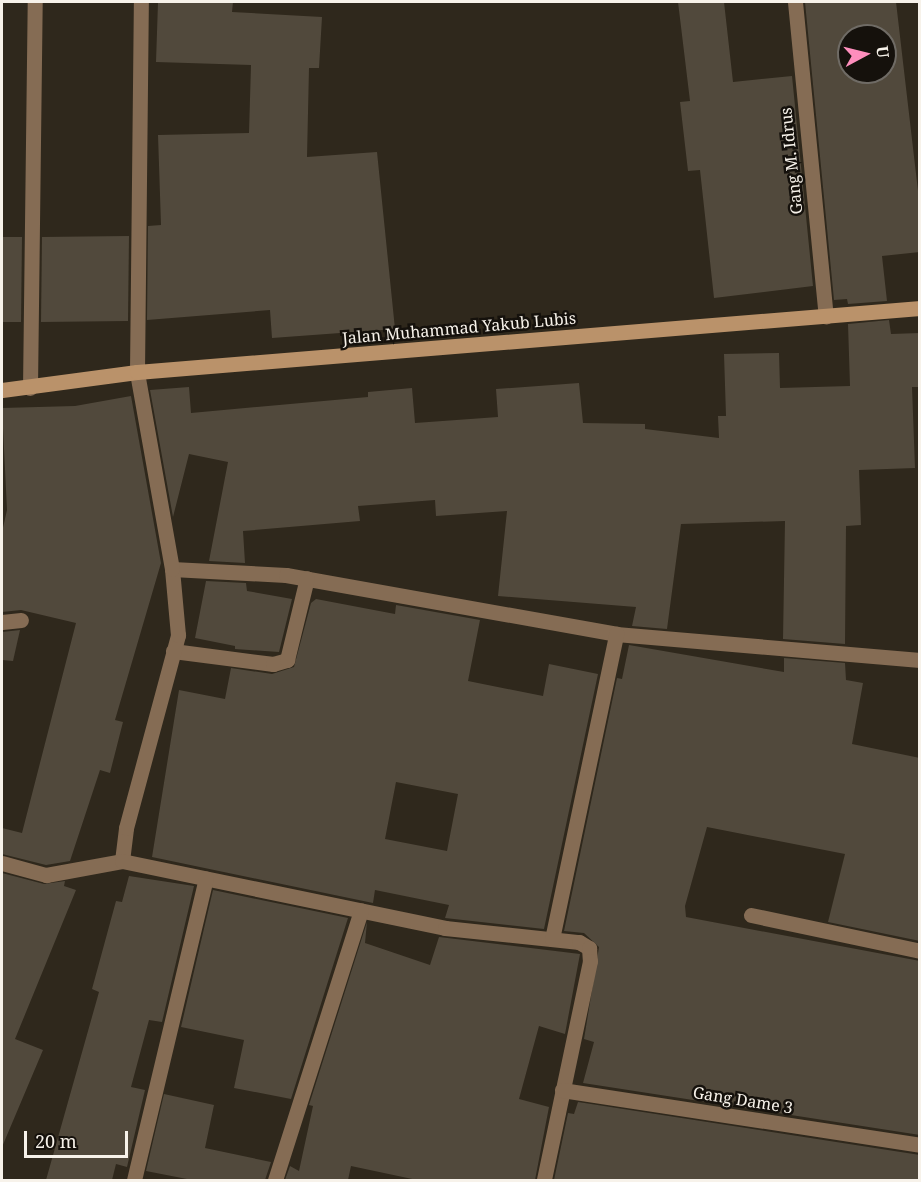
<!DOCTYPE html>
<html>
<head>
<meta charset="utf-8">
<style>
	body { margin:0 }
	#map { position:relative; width:921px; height:1182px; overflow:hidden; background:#2f281c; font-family:"Noto Serif",serif }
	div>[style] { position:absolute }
	.building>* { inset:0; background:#51493c }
	.minor>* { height:15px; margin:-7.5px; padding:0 7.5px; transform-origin:7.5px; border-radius:7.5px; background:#856c54 }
	.secondary>* { height:15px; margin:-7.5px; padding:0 7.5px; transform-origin:7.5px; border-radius:7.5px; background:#ba926a }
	span { translate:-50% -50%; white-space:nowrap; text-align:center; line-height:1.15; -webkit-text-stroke:5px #15110c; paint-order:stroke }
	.street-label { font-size:16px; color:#f7f2ea }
	.frame { position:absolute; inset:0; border:3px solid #f7f2ea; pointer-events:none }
	.north { position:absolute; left:837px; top:24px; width:60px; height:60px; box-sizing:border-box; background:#15110c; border:2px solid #6f6b65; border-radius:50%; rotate:83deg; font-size:16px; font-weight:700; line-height:24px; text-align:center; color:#f7f2ea }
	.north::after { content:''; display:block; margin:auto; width:21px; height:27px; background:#fe8ebd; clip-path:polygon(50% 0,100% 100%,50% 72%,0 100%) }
	.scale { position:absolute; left:24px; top:1131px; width:104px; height:27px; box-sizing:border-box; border:3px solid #f7f2ea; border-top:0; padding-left:8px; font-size:18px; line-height:21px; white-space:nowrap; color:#f7f2ea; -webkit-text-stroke:4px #15110c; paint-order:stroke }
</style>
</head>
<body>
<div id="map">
	<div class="building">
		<div style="clip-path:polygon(158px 2px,233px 2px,232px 12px,322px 17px,319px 68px,309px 68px,307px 157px,377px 152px,395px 329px,272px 338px,270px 310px,147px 320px,148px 226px,161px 225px,158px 135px,249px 133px,251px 65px,156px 62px)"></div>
		<div style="clip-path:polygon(678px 2px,724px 2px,733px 82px,792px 76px,813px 286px,714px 298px,700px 170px,688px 171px,680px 102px,690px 101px)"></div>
		<div style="clip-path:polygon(evenodd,805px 2px,896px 2px,920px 208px,920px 252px,882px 256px,887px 301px,848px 304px,847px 299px,834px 300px,805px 2px,849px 36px,885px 36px,885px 72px,849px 72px,849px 36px)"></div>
		<div style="clip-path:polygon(129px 236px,128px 321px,41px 322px,42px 237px)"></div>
		<div style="clip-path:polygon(2px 237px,22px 237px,21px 322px,2px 322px)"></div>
		<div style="clip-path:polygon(889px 320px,891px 334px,920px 333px,920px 387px,912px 387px,915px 468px,859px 470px,861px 525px,846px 526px,845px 644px,783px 639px,785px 521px,681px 524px,667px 629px,632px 626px,636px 607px,498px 596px,507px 511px,436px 516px,435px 500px,358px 506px,360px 521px,243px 531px,245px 563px,209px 561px,228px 462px,189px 454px,173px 517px,150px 390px,189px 387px,191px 413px,368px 397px,368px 392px,412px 388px,415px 423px,498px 417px,496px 389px,579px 383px,583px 423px,645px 424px,645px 429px,719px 438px,718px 416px,726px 416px,724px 354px,779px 353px,780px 388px,850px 386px,848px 324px)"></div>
		<div style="clip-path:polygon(131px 396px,161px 563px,115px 720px,123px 722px,110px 773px,100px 770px,70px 861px,46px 865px,2px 854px,2px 828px,22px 833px,76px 623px,21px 610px,2px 612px,2px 532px,7px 510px,2px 408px,75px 406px)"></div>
		<div style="clip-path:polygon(206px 581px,246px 583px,247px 591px,292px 599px,279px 652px,235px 649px,235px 646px,195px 638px)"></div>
		<div style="clip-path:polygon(evenodd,316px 599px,395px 614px,396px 605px,480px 620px,468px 681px,543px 696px,549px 664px,598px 674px,544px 929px,445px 918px,449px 905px,375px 890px,373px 903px,152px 857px,179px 690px,225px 699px,231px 668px,272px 674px,294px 667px,311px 603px,316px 599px,396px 782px,458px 794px,447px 851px,385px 839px,396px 782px)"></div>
		<div style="clip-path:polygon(20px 630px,13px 661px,2px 660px,2px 632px)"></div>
		<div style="clip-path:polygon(629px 645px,784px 672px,784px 658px,845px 663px,846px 680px,863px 683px,852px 744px,920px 758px,920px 941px,828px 922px,845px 854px,707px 827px,685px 906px,686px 917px,920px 961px,920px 1135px,583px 1083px,594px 1042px,584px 1039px,599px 947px,584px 933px,564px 931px,617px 678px,622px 679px)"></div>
		<div style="clip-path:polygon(2px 873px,44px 884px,65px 881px,64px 886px,76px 890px,15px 1039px,43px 1050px,2px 1147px)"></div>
		<div style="clip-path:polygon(129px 876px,194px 886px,162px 1022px,149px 1020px,131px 1087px,145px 1090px,127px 1167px,116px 1164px,112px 1180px,46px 1180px,99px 992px,92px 989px,116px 901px,122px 902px)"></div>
		<div style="clip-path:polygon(213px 890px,348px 918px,291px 1099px,234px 1088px,244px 1040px,181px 1027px)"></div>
		<div style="clip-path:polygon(367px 922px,365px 943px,430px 965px,439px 937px,580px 954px,565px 1034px,539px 1026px,519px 1099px,549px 1107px,535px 1180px,417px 1180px,351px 1166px,348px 1180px,285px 1180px,290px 1166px,299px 1171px,313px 1106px,309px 1105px)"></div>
		<div style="clip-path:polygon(164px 1094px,214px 1105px,205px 1148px,271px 1162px,265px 1180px,192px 1180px,146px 1171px)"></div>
		<div style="clip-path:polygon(578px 1102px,920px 1155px,920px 1180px,554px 1180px,568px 1113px,574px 1114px)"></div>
	</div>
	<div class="minor">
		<div style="left:795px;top:2px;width:316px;rotate:84.4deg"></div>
		<div style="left:30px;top:388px;width:386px;rotate:-89.3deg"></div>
		<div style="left:172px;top:569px;width:114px;rotate:3deg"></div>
		<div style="left:286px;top:575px;width:335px;rotate:10.1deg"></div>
		<div style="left:616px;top:634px;width:305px;rotate:4.9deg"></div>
		<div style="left:2px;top:622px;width:19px;rotate:-6deg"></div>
		<div style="left:173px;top:651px;width:101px;rotate:7.4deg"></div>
		<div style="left:273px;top:664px;width:15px;rotate:-16deg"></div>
		<div style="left:287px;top:660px;width:84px;rotate:-76.3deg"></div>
		<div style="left:122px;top:861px;width:33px;rotate:-83deg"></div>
		<div style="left:126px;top:828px;width:200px;rotate:-74.9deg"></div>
		<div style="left:178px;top:635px;width:66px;rotate:-95.2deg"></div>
		<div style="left:172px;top:569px;width:200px;rotate:-100.1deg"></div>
		<div style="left:137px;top:372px;width:370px;rotate:-89.4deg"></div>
		<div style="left:2px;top:863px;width:46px;rotate:15.3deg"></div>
		<div style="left:46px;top:875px;width:77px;rotate:-10.4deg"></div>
		<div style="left:122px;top:861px;width:330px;rotate:11.7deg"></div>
		<div style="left:445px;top:928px;width:135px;rotate:6deg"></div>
		<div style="left:579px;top:942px;width:12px;rotate:31deg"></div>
		<div style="left:589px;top:948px;width:13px;rotate:86deg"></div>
		<div style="left:590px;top:961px;width:224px;rotate:101.9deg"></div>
		<div style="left:751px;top:915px;width:173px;rotate:12deg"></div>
		<div style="left:552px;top:939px;width:312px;rotate:-78.1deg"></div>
		<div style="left:562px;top:1090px;width:362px;rotate:8.7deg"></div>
		<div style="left:134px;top:1180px;width:310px;rotate:-76.6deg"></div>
		<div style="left:275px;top:1180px;width:283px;rotate:-72.3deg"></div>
	</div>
	<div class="secondary">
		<div style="left:2px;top:390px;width:136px;rotate:-7.6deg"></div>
		<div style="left:137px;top:372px;width:786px;rotate:-4.67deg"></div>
	</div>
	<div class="street-label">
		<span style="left:791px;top:161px;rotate:-96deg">Gang M. Idrus</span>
		<span style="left:459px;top:328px;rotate:-5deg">Jalan Muhammad Yakub Lubis</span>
		<span style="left:743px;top:1100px;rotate:9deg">Gang Dame 3</span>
	</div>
	<div class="frame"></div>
	<div class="north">U</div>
	<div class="scale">20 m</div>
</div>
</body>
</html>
